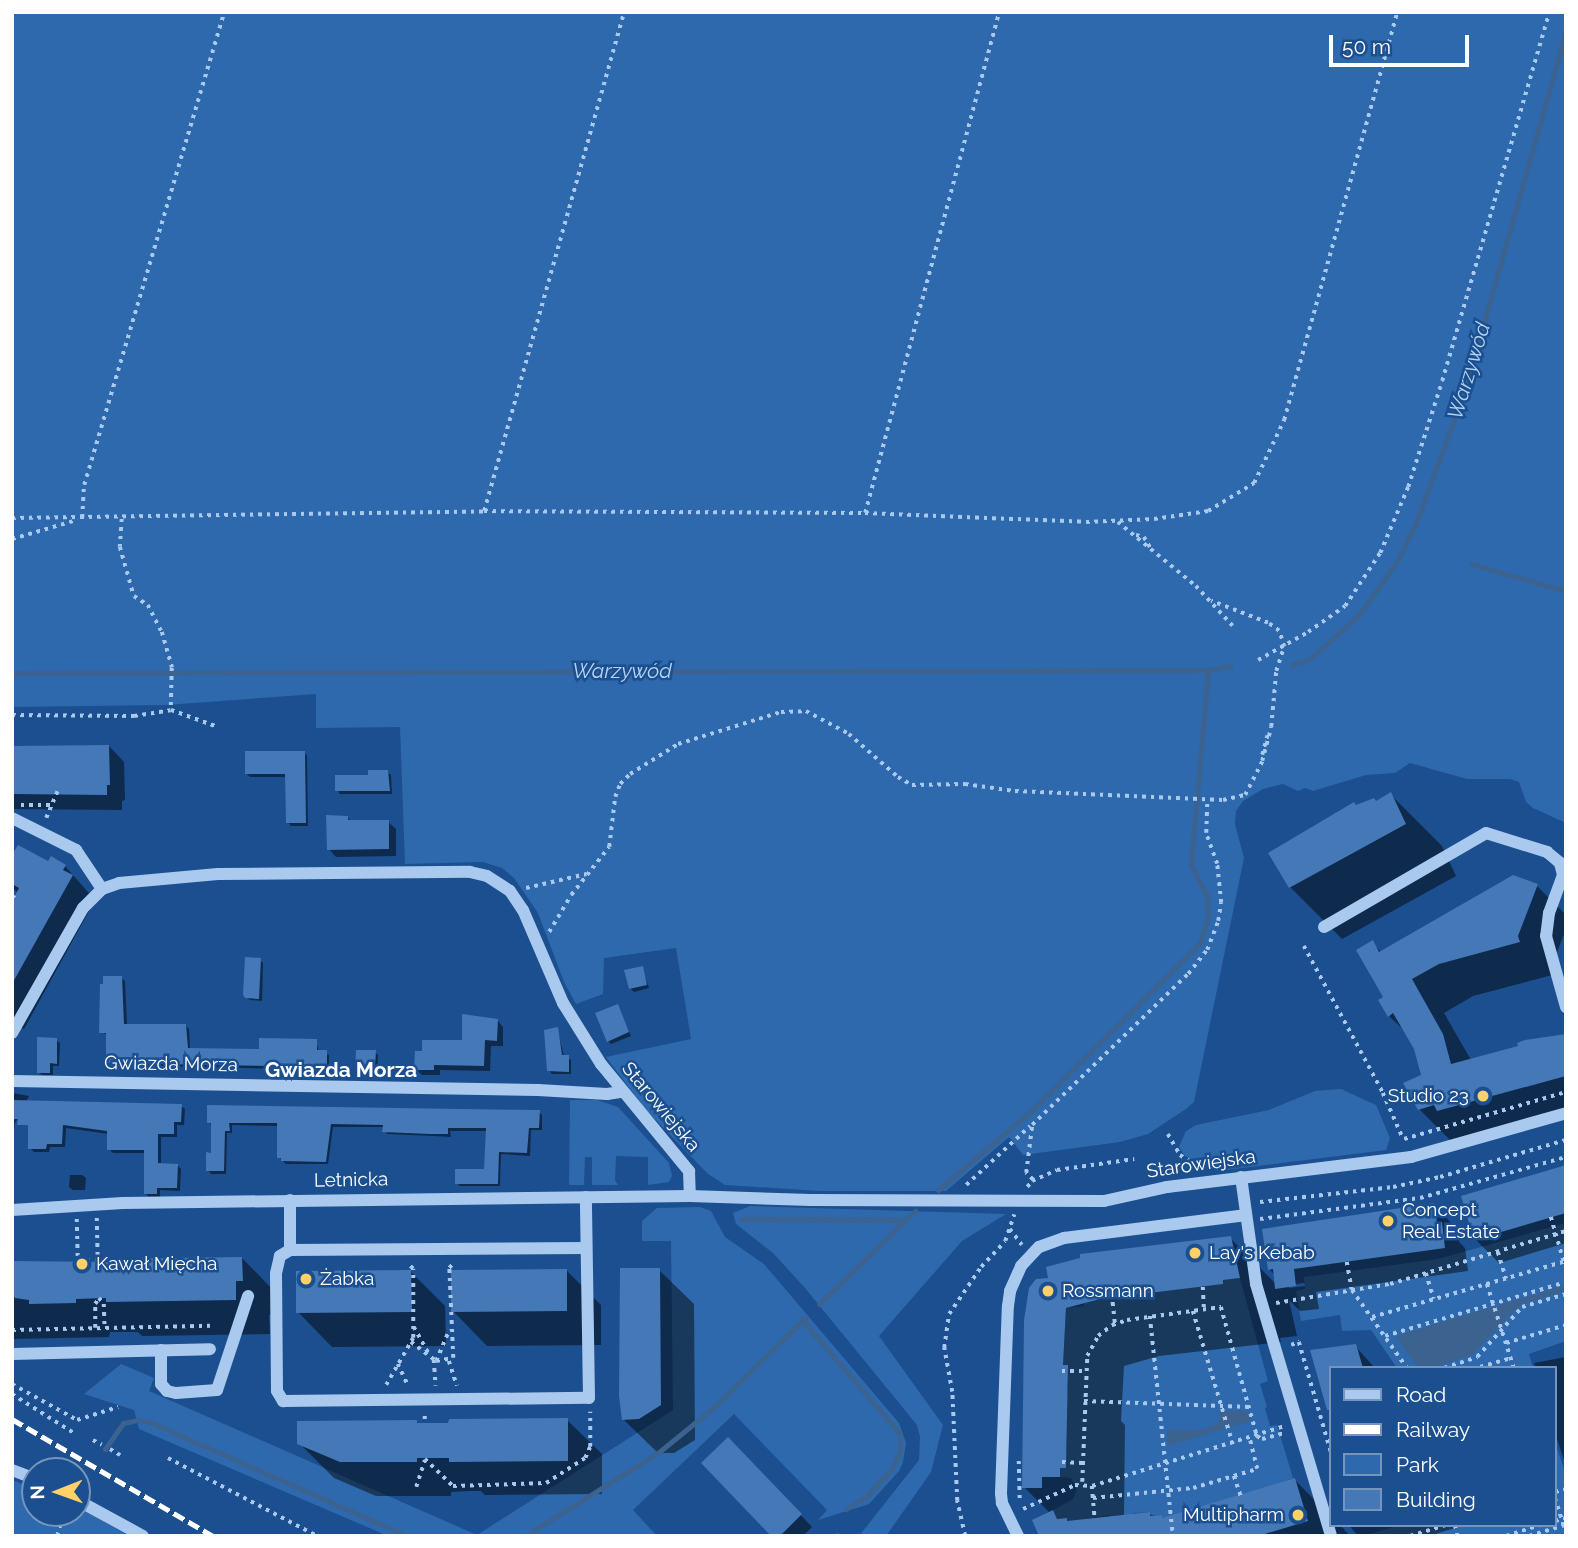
<!DOCTYPE html>
<html>
<head>
<meta charset="utf-8">
<style>
	body { margin:0 }
	#map { position:relative; width:1578px; height:1548px; overflow:hidden; background:#1b4f8f; font-family:Raleway,sans-serif }
	div>[style] { position:absolute }
	.green>* { inset:0; background:#2e69ad }
	.water>* { inset:0; background:#3c6290 }
	.shadow>* { inset:0; background:#0007 }
	.stream>* { height:5px; margin:-2.5px; padding:0 2.5px; transform-origin:2.5px; border-radius:2.5px; background:#3c6290 }
	.building>* { inset:0; background:#4478b7 }
	.path>* { height:3.5px; margin-top:-1.75px; transform-origin:0; background:repeating-linear-gradient(90deg,#a9c9ee 0 3.5px,transparent 0 8.5px) }
	.minor>* { height:12px; margin:-6px; padding:0 6px; transform-origin:6px; border-radius:6px; background:#a9c9ee }
	.rail>* { height:5px; margin-top:-2.5px; transform-origin:0; background:repeating-linear-gradient(90deg,#fff 0 12px,transparent 0 17px) }
	.dots>* { width:19px; height:19px; translate:-50% -50%; box-sizing:border-box; border:4px solid #1b4f8f; border-radius:50% }
	span { translate:-50% -50%; white-space:nowrap; text-align:center; line-height:1.15; -webkit-text-stroke:5px #1b4f8f; paint-order:stroke }
	.street-label { font-size:19px; color:#fff }
	.poi-label { font-size:19px; color:#fff }
	.right { translate:-100% -50%; text-align:right }
	.left { translate:0 -50%; text-align:left }
	.water-label { font-size:21px; color:#b5d3f5; font-style:italic }
	.neighbourhood-label { font-size:21px; color:#fff; font-weight:700 }
	.frame { position:absolute; inset:0; border:14px solid #fff; pointer-events:none }
	.legend { position:absolute; left:1329px; top:1366px; width:228px; height:161px; box-sizing:border-box; background:#1b4f8f; border:2px solid #7695bc; margin:0; padding:9px 12px; list-style:none; font-size:21px; color:#fff }
	.legend li { display:flex; align-items:center; gap:14px; height:35px }
	.legend b { width:35px; border:2px solid #7695bc }
	.north { position:absolute; left:21px; top:1457px; width:70px; height:70px; box-sizing:border-box; background:#1b4f8f; border:2px solid #7695bc; border-radius:50%; rotate:269deg; font-size:19px; font-weight:700; line-height:28px; text-align:center; color:#fff }
	.north::after { content:''; display:block; margin:auto; width:24px; height:32px; background:#ffd166; clip-path:polygon(50% 0,100% 100%,50% 72%,0 100%) }
	.scale { position:absolute; left:1329px; top:35px; width:140px; height:32px; box-sizing:border-box; border:4px solid #fff; border-top:0; padding-left:9px; font-size:21px; line-height:24px; white-space:nowrap; color:#fff; -webkit-text-stroke:5px #1b4f8f; paint-order:stroke }
</style>
</head>
<body>
<div id="map">
	<div class="green">
		<div style="clip-path:polygon(12px 12px,1566px 12px,1566px 823px,1533px 808px,1526px 802px,1519px 782px,1510px 779px,1467px 779px,1410px 763px,1395px 773px,1366px 775px,1313px 791px,1305px 788px,1298px 791px,1283px 784px,1263px 789px,1243px 801px,1236px 811px,1235px 824px,1244px 858px,1194px 1102px,1186px 1109px,1148px 1134px,1120px 1142px,1023px 1155px,1009px 1137px,946px 1191px,819px 1191px,725px 1185px,708px 1174px,645px 1109px,606px 1057px,691px 1039px,676px 948px,604px 958px,603px 994px,576px 1004px,564px 982px,538px 913px,514px 878px,502px 868px,483px 862px,405px 864px,400px 727px,316px 728px,316px 694px,166px 705px,12px 707px)"></div>
		<div style="clip-path:polygon(1341px 1089px,1376px 1105px,1390px 1138px,1386px 1150px,1217px 1171px,1185px 1156px,1179px 1147px,1186px 1131px,1196px 1125px,1269px 1110px,1315px 1091px)"></div>
		<div style="clip-path:polygon(570px 1100px,597px 1100px,618px 1107px,669px 1163px,672px 1176px,669px 1182px,648px 1185px,648px 1157px,616px 1156px,615px 1180px,618px 1185px,592px 1185px,592px 1157px,585px 1157px,584px 1185px,569px 1185px)"></div>
		<div style="clip-path:polygon(750px 1206px,1006px 1214px,962px 1241px,879px 1336px,943px 1425px,931px 1472px,886px 1536px,859px 1536px,919px 1460px,920px 1437px,917px 1425px,805px 1288px,773px 1253px,736px 1224px,733px 1213px)"></div>
		<div style="clip-path:polygon(700px 1207px,711px 1211px,725px 1237px,764px 1264px,899px 1423px,906px 1443px,903px 1462px,899px 1471px,869px 1504px,818px 1520px,827px 1510px,734px 1414px,633px 1510px,657px 1536px,388px 1536px,139px 1429px,134px 1410px,84px 1394px,121px 1364px,154px 1378px,149px 1391px,477px 1535px,673px 1410px,671px 1241px,642px 1241px,642px 1221px,657px 1208px)"></div>
		<div style="clip-path:polygon(1566px 1223px,1566px 1341px,1529px 1354px,1533px 1368px,1397px 1368px,1371px 1330px,1342px 1331px,1340px 1315px,1301px 1321px,1296px 1291px,1305px 1289px,1304px 1277px,1438px 1259px)"></div>
		<div style="clip-path:polygon(1240px 1278px,1268px 1381px,1260px 1384px,1267px 1407px,1265px 1408px,1270px 1426px,1277px 1425px,1293px 1478px,1163px 1528px,1162px 1515px,1150px 1516px,1150px 1512px,1133px 1513px,1132px 1517px,1116px 1515px,1116px 1519px,1110px 1519px,1109px 1515px,1067px 1522px,1067px 1518px,1057px 1519px,1053px 1510px,1073px 1499px,1077px 1490px,1071px 1478px,1060px 1477px,1060px 1468px,1066px 1467px,1066px 1458px,1062px 1448px,1067px 1448px,1067px 1403px,1063px 1403px,1067px 1397px,1068px 1386px,1068px 1365px,1063px 1365px,1066px 1308px,1084px 1306px,1084px 1300px,1100px 1300px,1100px 1296px,1223px 1284px,1223px 1280px)"></div>
		<div style="clip-path:polygon(1555px 1442px,1566px 1475px,1566px 1536px,1364px 1536px,1399px 1525px,1555px 1525px)"></div>
		<div style="clip-path:polygon(12px 1480px,35px 1489px,35px 1513px,77px 1513px,77px 1506px,129px 1536px,12px 1536px)"></div>
	</div>
	<div class="water">
		<div style="clip-path:polygon(1566px 1285px,1566px 1291px,1520px 1305px,1472px 1355px,1433px 1368px,1418px 1368px,1396px 1336px)"></div>
		<div style="clip-path:polygon(1220px 1410px,1248px 1411px,1251px 1421px,1168px 1446px,1167px 1430px,1199px 1430px,1218px 1424px)"></div>
	</div>
	<div class="shadow">
		<div style="clip-path:polygon(12px 746px,109px 746px,124px 762px,125px 800px,122px 801px,122px 810px,12px 809px)"></div>
		<div style="clip-path:polygon(304px 752px,307px 756px,308px 826px,291px 826px,288px 822px,287px 777px,250px 777px,247px 774px)"></div>
		<div style="clip-path:polygon(387px 772px,391px 775px,392px 794px,340px 794px,337px 790px)"></div>
		<div style="clip-path:polygon(1391px 795px,1442px 846px,1456px 876px,1342px 939px,1290px 887px,1356px 806px,1377px 803px)"></div>
		<div style="clip-path:polygon(347px 817px,352px 822px,388px 822px,396px 829px,396px 856px,336px 857px,329px 849px)"></div>
		<div style="clip-path:polygon(12px 859px,65px 866px,95px 900px,24px 1029px,12px 1023px,12px 905px,19px 894px,12px 887px)"></div>
		<div style="clip-path:polygon(1537px 886px,1566px 915px,1566px 929px,1550px 970px,1552px 975px,1473px 996px,1444px 1013px,1471px 1060px,1520px 1047px,1525px 1042px,1566px 1036px,1566px 1118px,1452px 1142px,1419px 1109px,1423px 1076px,1415px 1048px,1408px 1034px,1389px 1016px,1372px 943px,1382px 953px)"></div>
		<div style="clip-path:polygon(260px 960px,263px 963px,262px 1001px,250px 1000px,246px 997px)"></div>
		<div style="clip-path:polygon(642px 968px,649px 988px,634px 992px,630px 988px)"></div>
		<div style="clip-path:polygon(121px 978px,125px 981px,127px 1025px,186px 1026px,189px 1029px,190px 1049px,261px 1051px,316px 1041px,319px 1052px,329px 1055px,329px 1070px,111px 1065px,108px 1062px,108px 1035px,101px 1032px)"></div>
		<div style="clip-path:polygon(617px 1006px,631px 1036px,611px 1044px,608px 1041px)"></div>
		<div style="clip-path:polygon(497px 1020px,503px 1027px,503px 1046px,491px 1046px,490px 1071px,440px 1070px,440px 1075px,422px 1075px,416px 1069px)"></div>
		<div style="clip-path:polygon(557px 1028px,564px 1056px,571px 1060px,571px 1074px,552px 1074px,549px 1070px)"></div>
		<div style="clip-path:polygon(56px 1040px,60px 1043px,59px 1066px,53px 1066px,53px 1075px,42px 1075px,38px 1072px)"></div>
		<div style="clip-path:polygon(375px 1052px,378px 1055px,377px 1071px,360px 1070px,357px 1067px)"></div>
		<div style="clip-path:polygon(12px 1093px,29px 1096px,12px 1129px)"></div>
		<div style="clip-path:polygon(29px 1103px,181px 1106px,185px 1109px,184px 1125px,177px 1125px,177px 1137px,161px 1137px,161px 1165px,178px 1166px,181px 1169px,180px 1191px,160px 1190px,160px 1197px,149px 1197px,145px 1193px,146px 1153px,113px 1153px,109px 1149px,109px 1134px,66px 1128px,65px 1147px,50px 1147px,49px 1152px,34px 1152px,30px 1148px)"></div>
		<div style="clip-path:polygon(539px 1112px,542px 1115px,542px 1130px,531px 1130px,530px 1156px,501px 1154px,500px 1186px,460px 1186px,457px 1183px,485px 1170px,488px 1131px,450px 1131px,451px 1137px,434px 1136px,387px 1134px,384px 1127px,333px 1127px,328px 1164px,286px 1164px,279px 1157px,279px 1126px,232px 1125px,232px 1133px,227px 1133px,226px 1174px,211px 1174px,208px 1170px,212px 1154px,212px 1125px,208px 1122px)"></div>
		<div style="clip-path:polygon(1566px 1167px,1566px 1243px,1499px 1263px,1475px 1239px)"></div>
		<div style="clip-path:polygon(70px 1175px,82px 1175px,86px 1178px,85px 1190px,73px 1190px,69px 1187px)"></div>
		<div style="clip-path:polygon(evenodd,1434px 1205px,1457px 1229px,1459px 1242px,1465px 1248px,1468px 1271px,1316px 1292px,1319px 1309px,1300px 1311px,1289px 1300px,1297px 1336px,1280px 1338px,1281px 1342px,1159px 1356px,1124px 1366px,1121px 1421px,1125px 1425px,1124px 1516px,1149px 1514px,1164px 1519px,1295px 1480px,1331px 1517px,1331px 1525px,1340px 1525px,1350px 1536px,1041px 1536px,1050px 1513px,1024px 1487px,1026px 1320px,1230px 1238px,1276px 1284px,1275px 1275px,1269px 1269px,1434px 1205px,1304px 1283px,1305px 1286px,1289px 1288px,1289px 1285px,1304px 1283px)"></div>
		<div style="clip-path:polygon(242px 1258px,276px 1293px,277px 1315px,269px 1315px,270px 1334px,142px 1336px,138px 1332px,110px 1332px,109px 1337px,12px 1339px,12px 1263px,77px 1265px)"></div>
		<div style="clip-path:polygon(566px 1270px,601px 1305px,601px 1345px,487px 1346px,453px 1311px)"></div>
		<div style="clip-path:polygon(659px 1270px,694px 1304px,695px 1440px,674px 1453px,658px 1453px,623px 1419px)"></div>
		<div style="clip-path:polygon(411px 1272px,445px 1306px,446px 1346px,332px 1347px,298px 1312px)"></div>
		<div style="clip-path:polygon(1355px 1346px,1375px 1368px,1331px 1368px,1331px 1417px,1312px 1352px)"></div>
		<div style="clip-path:polygon(1566px 1357px,1566px 1466px,1555px 1433px,1555px 1368px,1536px 1368px,1534px 1363px)"></div>
		<div style="clip-path:polygon(567px 1420px,602px 1454px,602px 1494px,485px 1495px,481px 1491px,468px 1491px,451px 1492px,451px 1496px,376px 1496px,334px 1478px,299px 1443px,416px 1421px,420px 1425px)"></div>
		<div style="clip-path:polygon(740px 1451px,812px 1527px,803px 1536px,772px 1536px)"></div>
		<div style="clip-path:polygon(1349px 1525px,1465px 1525px,1429px 1536px,1358px 1536px)"></div>
	</div>
	<div class="stream">
		<div style="left:1471px;top:564px;width:99px;rotate:15.9deg"></div>
		<div style="left:1292px;top:665px;width:19px;rotate:-18deg"></div>
		<div style="left:1310px;top:659px;width:66px;rotate:-41.9deg"></div>
		<div style="left:1359px;top:615px;width:67px;rotate:-54.7deg"></div>
		<div style="left:1398px;top:560px;width:41px;rotate:-64.1deg"></div>
		<div style="left:1416px;top:523px;width:142px;rotate:-69.8deg"></div>
		<div style="left:1465px;top:390px;width:374px;rotate:-74.3deg"></div>
		<div style="left:12px;top:673px;width:1196px;rotate:-0.14deg"></div>
		<div style="left:1208px;top:670px;width:23px;rotate:-10deg"></div>
		<div style="left:938px;top:1190px;width:122px;rotate:-40.3deg"></div>
		<div style="left:1031px;top:1111px;width:238px;rotate:-44.8deg"></div>
		<div style="left:1200px;top:943px;width:28px;rotate:-73deg"></div>
		<div style="left:1208px;top:916px;width:20px;rotate:-93deg"></div>
		<div style="left:1207px;top:896px;width:36px;rotate:-117deg"></div>
		<div style="left:1191px;top:864px;width:195px;rotate:-85deg"></div>
		<div style="left:741px;top:1219px;width:165px;rotate:0.3deg"></div>
		<div style="left:819px;top:1304px;width:134px;rotate:-44.1deg"></div>
		<div style="left:802px;top:1320px;width:150px;rotate:49.3deg"></div>
		<div style="left:900px;top:1434px;width:17px;rotate:90deg"></div>
		<div style="left:900px;top:1451px;width:17px;rotate:114deg"></div>
		<div style="left:893px;top:1467px;width:39px;rotate:132deg"></div>
		<div style="left:867px;top:1496px;width:25px;rotate:148deg"></div>
		<div style="left:105px;top:1449px;width:32px;rotate:-55deg"></div>
		<div style="left:123px;top:1423px;width:15px;rotate:-11deg"></div>
		<div style="left:138px;top:1420px;width:12px;rotate:9deg"></div>
		<div style="left:150px;top:1422px;width:281px;rotate:23.9deg"></div>
		<div style="left:525px;top:1536px;width:158px;rotate:-32.1deg"></div>
		<div style="left:659px;top:1452px;width:70px;rotate:-39.2deg"></div>
		<div style="left:713px;top:1408px;width:130px;rotate:-44.4deg"></div>
		<div style="left:837px;top:1536px;width:1px;rotate:-90deg"></div>
	</div>
	<div class="building">
		<div style="clip-path:polygon(109px 745px,110px 785px,107px 785px,107px 795px,12px 794px,12px 746px)"></div>
		<div style="clip-path:polygon(245px 751px,305px 751px,306px 823px,286px 823px,285px 774px,245px 774px)"></div>
		<div style="clip-path:polygon(368px 770px,388px 770px,390px 791px,335px 791px,335px 775px,368px 775px)"></div>
		<div style="clip-path:polygon(1391px 792px,1406px 824px,1289px 888px,1268px 853px,1354px 802px,1356px 805px,1374px 798px,1376px 801px)"></div>
		<div style="clip-path:polygon(326px 815px,348px 816px,348px 820px,389px 820px,389px 849px,327px 850px)"></div>
		<div style="clip-path:polygon(18px 845px,48px 861px,51px 856px,66px 865px,63px 870px,73px 875px,12px 984px,12px 901px,19px 888px,12px 884px,12px 855px)"></div>
		<div style="clip-path:polygon(1513px 875px,1538px 884px,1518px 936px,1520px 942px,1439px 964px,1412px 979px,1443px 1034px,1451px 1064px,1518px 1046px,1517px 1043px,1525px 1040px,1566px 1034px,1566px 1076px,1437px 1111px,1434px 1105px,1418px 1110px,1403px 1083px,1421px 1075px,1414px 1049px,1393px 1013px,1388px 1017px,1378px 1000px,1383px 997px,1356px 950px,1373px 940px,1379px 952px)"></div>
		<div style="clip-path:polygon(245px 957px,261px 958px,259px 999px,245px 998px,243px 995px)"></div>
		<div style="clip-path:polygon(643px 966px,647px 985px,629px 989px,624px 970px)"></div>
		<div style="clip-path:polygon(103px 976px,122px 976px,124px 1024px,186px 1024px,188px 1048px,259px 1049px,259px 1038px,317px 1039px,317px 1050px,327px 1050px,327px 1067px,106px 1063px,106px 1033px,99px 1033px,100px 984px,103px 984px)"></div>
		<div style="clip-path:polygon(618px 1004px,629px 1032px,607px 1042px,595px 1013px)"></div>
		<div style="clip-path:polygon(462px 1014px,498px 1019px,497px 1041px,485px 1040px,484px 1066px,434px 1065px,434px 1070px,414px 1070px,415px 1051px,422px 1051px,422px 1040px,462px 1040px)"></div>
		<div style="clip-path:polygon(558px 1027px,562px 1055px,569px 1055px,569px 1072px,547px 1071px,544px 1030px)"></div>
		<div style="clip-path:polygon(37px 1037px,57px 1038px,57px 1064px,50px 1063px,50px 1073px,37px 1073px)"></div>
		<div style="clip-path:polygon(356px 1050px,376px 1050px,375px 1068px,355px 1068px)"></div>
		<div style="clip-path:polygon(12px 1100px,182px 1104px,181px 1122px,174px 1122px,174px 1134px,158px 1134px,158px 1163px,178px 1164px,177px 1188px,157px 1188px,157px 1194px,144px 1194px,144px 1150px,107px 1150px,107px 1131px,63px 1125px,62px 1144px,47px 1144px,46px 1149px,28px 1149px,28px 1125px,17px 1125px,18px 1119px,12px 1119px)"></div>
		<div style="clip-path:polygon(207px 1105px,534px 1110px,540px 1110px,539px 1128px,529px 1128px,527px 1153px,499px 1152px,498px 1184px,455px 1184px,455px 1169px,484px 1169px,486px 1128px,448px 1128px,448px 1134px,430px 1134px,382px 1132px,383px 1125px,331px 1124px,326px 1162px,281px 1161px,281px 1158px,277px 1158px,277px 1123px,229px 1123px,230px 1131px,225px 1131px,224px 1171px,206px 1171px,206px 1152px,211px 1153px,211px 1123px,207px 1123px)"></div>
		<div style="clip-path:polygon(1566px 1165px,1566px 1213px,1474px 1240px,1461px 1196px)"></div>
		<div style="clip-path:polygon(1434px 1203px,1437px 1223px,1442px 1222px,1445px 1248px,1294px 1269px,1296px 1286px,1275px 1289px,1273px 1269px,1268px 1270px,1262px 1229px)"></div>
		<div style="clip-path:polygon(1231px 1236px,1240px 1278px,1223px 1280px,1223px 1284px,1100px 1299px,1066px 1308px,1063px 1365px,1068px 1365px,1066px 1468px,1060px 1468px,1060px 1477px,1042px 1477px,1042px 1488px,1022px 1488px,1024px 1320px,1029px 1288px,1036px 1279px,1048px 1278px,1046px 1267px,1080px 1258px,1080px 1254px)"></div>
		<div style="clip-path:polygon(242px 1257px,243px 1281px,236px 1281px,236px 1300px,106px 1302px,106px 1298px,76px 1299px,76px 1303px,29px 1304px,29px 1300px,15px 1298px,12px 1294px,12px 1261px,105px 1262px,105px 1259px)"></div>
		<div style="clip-path:polygon(620px 1268px,660px 1268px,661px 1405px,639px 1419px,622px 1420px,619px 1396px)"></div>
		<div style="clip-path:polygon(567px 1269px,567px 1311px,451px 1312px,451px 1270px)"></div>
		<div style="clip-path:polygon(411px 1270px,412px 1312px,296px 1313px,296px 1271px)"></div>
		<div style="clip-path:polygon(1356px 1344px,1363px 1368px,1331px 1368px,1331px 1410px,1327px 1410px,1310px 1350px)"></div>
		<div style="clip-path:polygon(568px 1418px,568px 1461px,449px 1462px,449px 1458px,417px 1458px,417px 1462px,340px 1462px,297px 1444px,297px 1421px,417px 1420px,417px 1423px,448px 1423px,449px 1419px)"></div>
		<div style="clip-path:polygon(728px 1437px,802px 1514px,780px 1536px,771px 1536px,701px 1463px)"></div>
		<div style="clip-path:polygon(1295px 1478px,1308px 1521px,1258px 1536px,1039px 1536px,1032px 1520px,1053px 1510px,1057px 1519px,1067px 1518px,1067px 1521px,1150px 1512px,1150px 1516px,1162px 1515px,1162px 1518px)"></div>
	</div>
	<div class="path">
		<div style="left:484px;top:511px;width:518px;rotate:-74.33deg"></div>
		<div style="left:865px;top:513px;width:519px;rotate:-75.03deg"></div>
		<div style="left:12px;top:518px;width:472px;rotate:-0.8deg"></div>
		<div style="left:484px;top:511px;width:381px;rotate:0.3deg"></div>
		<div style="left:865px;top:513px;width:221px;rotate:2.3deg"></div>
		<div style="left:1086px;top:522px;width:68px;rotate:-2.5deg"></div>
		<div style="left:1154px;top:519px;width:55px;rotate:-8.4deg"></div>
		<div style="left:1208px;top:511px;width:54px;rotate:-31.3deg"></div>
		<div style="left:1254px;top:483px;width:70px;rotate:-64.5deg"></div>
		<div style="left:1284px;top:420px;width:423px;rotate:-74.5deg"></div>
		<div style="left:82px;top:518px;width:33px;rotate:-87deg"></div>
		<div style="left:84px;top:485px;width:493px;rotate:-73.5deg"></div>
		<div style="left:122px;top:519px;width:28px;rotate:94deg"></div>
		<div style="left:120px;top:547px;width:51px;rotate:74.1deg"></div>
		<div style="left:134px;top:596px;width:17px;rotate:33deg"></div>
		<div style="left:148px;top:605px;width:30px;rotate:63deg"></div>
		<div style="left:162px;top:632px;width:37px;rotate:74deg"></div>
		<div style="left:172px;top:668px;width:42px;rotate:91.4deg"></div>
		<div style="left:171px;top:710px;width:50px;rotate:19.9deg"></div>
		<div style="left:1118px;top:522px;width:101px;rotate:39.4deg"></div>
		<div style="left:1196px;top:586px;width:54px;rotate:47.2deg"></div>
		<div style="left:1136px;top:535px;width:8px;rotate:14deg"></div>
		<div style="left:1144px;top:537px;width:12px;rotate:59deg"></div>
		<div style="left:12px;top:539px;width:68px;rotate:-16.3deg"></div>
		<div style="left:1258px;top:660px;width:57px;rotate:-29.2deg"></div>
		<div style="left:1308px;top:632px;width:45px;rotate:-35.1deg"></div>
		<div style="left:1345px;top:606px;width:64px;rotate:-56.6deg"></div>
		<div style="left:1380px;top:553px;width:72px;rotate:-67deg"></div>
		<div style="left:1408px;top:487px;width:111px;rotate:-72.2deg"></div>
		<div style="left:1442px;top:381px;width:384px;rotate:-73.8deg"></div>
		<div style="left:12px;top:715px;width:122px;rotate:0.5deg"></div>
		<div style="left:134px;top:716px;width:37px;rotate:-9deg"></div>
		<div style="left:1262px;top:755px;width:20px;rotate:-75deg"></div>
		<div style="left:21px;top:805px;width:31px"></div>
		<div style="left:46px;top:818px;width:30px;rotate:-67deg"></div>
		<div style="left:526px;top:888px;width:62px;rotate:-13.1deg"></div>
		<div style="left:12px;top:896px;width:6px;rotate:31deg"></div>
		<div style="left:549px;top:932px;width:43px;rotate:-59.3deg"></div>
		<div style="left:571px;top:895px;width:61px;rotate:-51.6deg"></div>
		<div style="left:609px;top:847px;width:50px;rotate:-83.2deg"></div>
		<div style="left:615px;top:797px;width:14px;rotate:-69deg"></div>
		<div style="left:620px;top:784px;width:14px;rotate:-45deg"></div>
		<div style="left:630px;top:774px;width:57px;rotate:-32deg"></div>
		<div style="left:678px;top:744px;width:108px;rotate:-17.3deg"></div>
		<div style="left:781px;top:712px;width:25px;rotate:-2deg"></div>
		<div style="left:806px;top:711px;width:49px;rotate:28.1deg"></div>
		<div style="left:849px;top:734px;width:65px;rotate:41.3deg"></div>
		<div style="left:898px;top:777px;width:16px;rotate:30deg"></div>
		<div style="left:912px;top:785px;width:53px;rotate:-1.1deg"></div>
		<div style="left:965px;top:784px;width:50px;rotate:8deg"></div>
		<div style="left:1015px;top:791px;width:208px;rotate:2.5deg"></div>
		<div style="left:1223px;top:800px;width:23px;rotate:-13deg"></div>
		<div style="left:1245px;top:795px;width:38px;rotate:-63deg"></div>
		<div style="left:1262px;top:761px;width:35px;rotate:-75deg"></div>
		<div style="left:1271px;top:727px;width:56px;rotate:-84.9deg"></div>
		<div style="left:1276px;top:671px;width:25px;rotate:-72deg"></div>
		<div style="left:1284px;top:647px;width:17px;rotate:-107deg"></div>
		<div style="left:1279px;top:631px;width:14px;rotate:-144deg"></div>
		<div style="left:1268px;top:623px;width:61px;rotate:-158.9deg"></div>
		<div style="left:1304px;top:946px;width:167px;rotate:61.7deg"></div>
		<div style="left:1383px;top:1093px;width:47px;rotate:66.2deg"></div>
		<div style="left:1168px;top:1134px;width:24px;rotate:60deg"></div>
		<div style="left:1180px;top:1155px;width:25px;rotate:32deg"></div>
		<div style="left:1404px;top:1139px;width:169px;rotate:-16.2deg"></div>
		<div style="left:1033px;top:1180px;width:10px;rotate:-135deg"></div>
		<div style="left:1026px;top:1173px;width:48px;rotate:-82.9deg"></div>
		<div style="left:1032px;top:1125px;width:217px;rotate:-44.1deg"></div>
		<div style="left:1188px;top:974px;width:31px;rotate:-52deg"></div>
		<div style="left:1207px;top:950px;width:31px;rotate:-69deg"></div>
		<div style="left:1218px;top:921px;width:18px;rotate:-81deg"></div>
		<div style="left:1221px;top:903px;width:39px;rotate:-96deg"></div>
		<div style="left:1217px;top:864px;width:33px;rotate:-110deg"></div>
		<div style="left:1206px;top:833px;width:33px;rotate:-88deg"></div>
		<div style="left:966px;top:1185px;width:87px;rotate:-42.7deg"></div>
		<div style="left:1027px;top:1187px;width:8px;rotate:-50deg"></div>
		<div style="left:1032px;top:1181px;width:27px;rotate:-24deg"></div>
		<div style="left:1057px;top:1170px;width:78px;rotate:-8.1deg"></div>
		<div style="left:1260px;top:1202px;width:134px;rotate:-6.4deg"></div>
		<div style="left:1393px;top:1187px;width:48px;rotate:-12deg"></div>
		<div style="left:1440px;top:1177px;width:131px;rotate:-16.4deg"></div>
		<div style="left:1551px;top:1217px;width:47px;rotate:73.9deg"></div>
		<div style="left:97px;top:1218px;width:45px;rotate:88.7deg"></div>
		<div style="left:77px;top:1219px;width:41px;rotate:88.6deg"></div>
		<div style="left:78px;top:1260px;width:20px"></div>
		<div style="left:1260px;top:1219px;width:161px;rotate:-7.5deg"></div>
		<div style="left:1420px;top:1198px;width:152px;rotate:-15.7deg"></div>
		<div style="left:1010px;top:1229px;width:20px;rotate:53deg"></div>
		<div style="left:1498px;top:1252px;width:28px;rotate:73deg"></div>
		<div style="left:1347px;top:1262px;width:28px;rotate:80deg"></div>
		<div style="left:1352px;top:1290px;width:95px;rotate:54.8deg"></div>
		<div style="left:1426px;top:1273px;width:27px;rotate:73deg"></div>
		<div style="left:1487px;top:1284px;width:88px;rotate:72.2deg"></div>
		<div style="left:1203px;top:1287px;width:22px;rotate:87deg"></div>
		<div style="left:1112px;top:1294px;width:30px;rotate:84deg"></div>
		<div style="left:99px;top:1298px;width:8px;rotate:50deg"></div>
		<div style="left:104px;top:1304px;width:24px;rotate:88deg"></div>
		<div style="left:1276px;top:1303px;width:116px;rotate:-9.5deg"></div>
		<div style="left:1390px;top:1284px;width:184px;rotate:-16.8deg"></div>
		<div style="left:1193px;top:1311px;width:139px;rotate:73.3deg"></div>
		<div style="left:1150px;top:1316px;width:221px;rotate:84deg"></div>
		<div style="left:1372px;top:1317px;width:202px;rotate:-16.1deg"></div>
		<div style="left:414px;top:1327px;width:31px;rotate:61deg"></div>
		<div style="left:95px;top:1328px;width:24px;rotate:-90deg"></div>
		<div style="left:95px;top:1304px;width:7px;rotate:-56deg"></div>
		<div style="left:12px;top:1330px;width:198px;rotate:-1.2deg"></div>
		<div style="left:1385px;top:1336px;width:189px;rotate:-16.6deg"></div>
		<div style="left:411px;top:1342px;width:31px;rotate:37deg"></div>
		<div style="left:436px;top:1361px;width:17px;rotate:-10deg"></div>
		<div style="left:453px;top:1358px;width:90px;rotate:-92.5deg"></div>
		<div style="left:449px;top:1268px;width:6px;rotate:-45deg"></div>
		<div style="left:1506px;top:1343px;width:63px;rotate:-16.7deg"></div>
		<div style="left:1291px;top:1345px;width:9px;rotate:-21deg"></div>
		<div style="left:1299px;top:1342px;width:115px;rotate:73.8deg"></div>
		<div style="left:434px;top:1360px;width:26px;rotate:86deg"></div>
		<div style="left:436px;top:1361px;width:34px;rotate:-67deg"></div>
		<div style="left:449px;top:1361px;width:26px;rotate:72deg"></div>
		<div style="left:398px;top:1364px;width:23px;rotate:65deg"></div>
		<div style="left:1480px;top:1367px;width:32px;rotate:-16deg"></div>
		<div style="left:1444px;top:1368px;width:35px;rotate:-18deg"></div>
		<div style="left:1477px;top:1357px;width:67px;rotate:-48deg"></div>
		<div style="left:1522px;top:1307px;width:46px;rotate:-16.5deg"></div>
		<div style="left:1062px;top:1371px;width:23px"></div>
		<div style="left:12px;top:1384px;width:74px;rotate:29deg"></div>
		<div style="left:77px;top:1420px;width:43px;rotate:-17.6deg"></div>
		<div style="left:386px;top:1385px;width:54px;rotate:-60.1deg"></div>
		<div style="left:413px;top:1338px;width:69px;rotate:-90deg"></div>
		<div style="left:413px;top:1269px;width:6px;rotate:-135deg"></div>
		<div style="left:12px;top:1394px;width:73px;rotate:32.2deg"></div>
		<div style="left:1084px;top:1401px;width:166px;rotate:2.1deg"></div>
		<div style="left:425px;top:1416px;width:8px;rotate:90deg"></div>
		<div style="left:93px;top:1440px;width:10px;rotate:29deg"></div>
		<div style="left:110px;top:1449px;width:12px;rotate:31deg"></div>
		<div style="left:168px;top:1458px;width:168px;rotate:27.6deg"></div>
		<div style="left:425px;top:1459px;width:39px;rotate:44deg"></div>
		<div style="left:453px;top:1486px;width:93px;rotate:-1.8deg"></div>
		<div style="left:546px;top:1483px;width:46px;rotate:-32.7deg"></div>
		<div style="left:585px;top:1458px;width:12px;rotate:-66deg"></div>
		<div style="left:590px;top:1447px;width:35px;rotate:-90deg"></div>
		<div style="left:1019px;top:1461px;width:41px;rotate:88.6deg"></div>
		<div style="left:1062px;top:1462px;width:20px;rotate:3deg"></div>
		<div style="left:1234px;top:1476px;width:21px;rotate:71deg"></div>
		<div style="left:1082px;top:1482px;width:126px;rotate:-87.7deg"></div>
		<div style="left:1087px;top:1356px;width:23px;rotate:-61deg"></div>
		<div style="left:1098px;top:1336px;width:18px;rotate:-38deg"></div>
		<div style="left:1112px;top:1325px;width:16px;rotate:-18deg"></div>
		<div style="left:1127px;top:1320px;width:95px;rotate:-7.9deg"></div>
		<div style="left:1221px;top:1307px;width:134px;rotate:74.4deg"></div>
		<div style="left:1257px;top:1436px;width:6px;rotate:31deg"></div>
		<div style="left:1262px;top:1439px;width:23px;rotate:-15deg"></div>
		<div style="left:1092px;top:1486px;width:32px;rotate:85deg"></div>
		<div style="left:416px;top:1487px;width:28px;rotate:-72deg"></div>
		<div style="left:1555px;top:1492px;width:11px;rotate:-15deg"></div>
		<div style="left:1093px;top:1498px;width:100px;rotate:-5.7deg"></div>
		<div style="left:1193px;top:1488px;width:67px;rotate:-16.5deg"></div>
		<div style="left:1257px;top:1469px;width:30px;rotate:-104deg"></div>
		<div style="left:1555px;top:1498px;width:35px;rotate:72deg"></div>
		<div style="left:1023px;top:1509px;width:57px;rotate:-24.8deg"></div>
		<div style="left:1075px;top:1485px;width:17px;rotate:3deg"></div>
		<div style="left:1092px;top:1486px;width:202px;rotate:-17.3deg"></div>
		<div style="left:1555px;top:1521px;width:11px;rotate:-15deg"></div>
		<div style="left:1455px;top:1525px;width:11px;rotate:75deg"></div>
		<div style="left:1260px;top:1535px;width:1px;rotate:90deg"></div>
		<div style="left:57px;top:1536px;width:24px;rotate:-75deg"></div>
		<div style="left:965px;top:1536px;width:36px;rotate:-103deg"></div>
		<div style="left:957px;top:1501px;width:109px;rotate:-92.6deg"></div>
		<div style="left:952px;top:1392px;width:45px;rotate:-100.3deg"></div>
		<div style="left:944px;top:1348px;width:34px;rotate:-82deg"></div>
		<div style="left:949px;top:1314px;width:57px;rotate:-55.8deg"></div>
		<div style="left:981px;top:1267px;width:35px;rotate:-47deg"></div>
		<div style="left:1005px;top:1241px;width:28px;rotate:-71deg"></div>
		<div style="left:1410px;top:1536px;width:37px;rotate:-17deg"></div>
		<div style="left:1506px;top:1536px;width:36px;rotate:-18deg"></div>
		<div style="left:1529px;top:1536px;width:39px;rotate:-17deg"></div>
	</div>
	<div class="minor">
		<div style="left:12px;top:818px;width:72px;rotate:26.6deg"></div>
		<div style="left:76px;top:850px;width:47px;rotate:56.3deg"></div>
		<div style="left:1324px;top:927px;width:187px;rotate:-30.1deg"></div>
		<div style="left:1486px;top:833px;width:64px;rotate:17.3deg"></div>
		<div style="left:1547px;top:852px;width:17px;rotate:40deg"></div>
		<div style="left:1560px;top:863px;width:12px;rotate:76deg"></div>
		<div style="left:1563px;top:875px;width:40px;rotate:110.2deg"></div>
		<div style="left:1549px;top:913px;width:23px;rotate:97deg"></div>
		<div style="left:1546px;top:936px;width:74px;rotate:74.3deg"></div>
		<div style="left:12px;top:1033px;width:144px;rotate:-60.4deg"></div>
		<div style="left:83px;top:908px;width:27px;rotate:-45deg"></div>
		<div style="left:102px;top:889px;width:18px;rotate:-19deg"></div>
		<div style="left:119px;top:883px;width:99px;rotate:-5.2deg"></div>
		<div style="left:218px;top:874px;width:252px;rotate:-0.5deg"></div>
		<div style="left:470px;top:872px;width:17px;rotate:13deg"></div>
		<div style="left:487px;top:876px;width:27px;rotate:33deg"></div>
		<div style="left:510px;top:891px;width:23px;rotate:56deg"></div>
		<div style="left:523px;top:910px;width:101px;rotate:66.7deg"></div>
		<div style="left:563px;top:1003px;width:72px;rotate:58.1deg"></div>
		<div style="left:601px;top:1064px;width:139px;rotate:50.6deg"></div>
		<div style="left:689px;top:1171px;width:25px;rotate:88deg"></div>
		<div style="left:12px;top:1081px;width:526px;rotate:0.98deg"></div>
		<div style="left:538px;top:1090px;width:69px;rotate:3.3deg"></div>
		<div style="left:607px;top:1094px;width:15px;rotate:-8deg"></div>
		<div style="left:1241px;top:1177px;width:108px;rotate:82deg"></div>
		<div style="left:1256px;top:1284px;width:263px;rotate:73.4deg"></div>
		<div style="left:290px;top:1200px;width:50px;rotate:90deg"></div>
		<div style="left:290px;top:1250px;width:296px;rotate:-0.4deg"></div>
		<div style="left:12px;top:1210px;width:111px;rotate:-3.6deg"></div>
		<div style="left:123px;top:1203px;width:567px;rotate:-0.71deg"></div>
		<div style="left:690px;top:1196px;width:121px;rotate:1.9deg"></div>
		<div style="left:811px;top:1200px;width:293px;rotate:0.2deg"></div>
		<div style="left:1104px;top:1201px;width:65px;rotate:-12.5deg"></div>
		<div style="left:1167px;top:1187px;width:246px;rotate:-7deg"></div>
		<div style="left:1411px;top:1157px;width:161px;rotate:-15.8deg"></div>
		<div style="left:290px;top:1250px;width:12px;rotate:149deg"></div>
		<div style="left:280px;top:1256px;width:18px;rotate:103deg"></div>
		<div style="left:276px;top:1274px;width:117px;rotate:89.5deg"></div>
		<div style="left:277px;top:1391px;width:12px;rotate:59deg"></div>
		<div style="left:283px;top:1401px;width:306px;rotate:-0.6deg"></div>
		<div style="left:589px;top:1398px;width:201px;rotate:-90.9deg"></div>
		<div style="left:161px;top:1350px;width:34px;rotate:90deg"></div>
		<div style="left:161px;top:1384px;width:9px;rotate:49deg"></div>
		<div style="left:167px;top:1391px;width:9px;rotate:13deg"></div>
		<div style="left:176px;top:1393px;width:41px;rotate:-4.2deg"></div>
		<div style="left:217px;top:1390px;width:99px;rotate:-71.7deg"></div>
		<div style="left:12px;top:1354px;width:198px;rotate:-1.4deg"></div>
		<div style="left:12px;top:1470px;width:25px;rotate:21deg"></div>
		<div style="left:77px;top:1500px;width:75px;rotate:28.6deg"></div>
		<div style="left:1018px;top:1536px;width:37px;rotate:-116deg"></div>
		<div style="left:1002px;top:1503px;width:10px;rotate:-96deg"></div>
		<div style="left:1001px;top:1493px;width:187px;rotate:-87.9deg"></div>
		<div style="left:1008px;top:1306px;width:15px;rotate:-82deg"></div>
		<div style="left:1010px;top:1291px;width:27px;rotate:-66deg"></div>
		<div style="left:1021px;top:1266px;width:26px;rotate:-47deg"></div>
		<div style="left:1039px;top:1247px;width:27px;rotate:-20deg"></div>
		<div style="left:1064px;top:1238px;width:182px;rotate:-7.2deg"></div>
	</div>
	<div class="rail">
		<div style="left:12px;top:1419px;width:233px;rotate:30.2deg"></div>
	</div>
	<div class="dots">
		<div style="left:1483px;top:1096px;background:#ffd166"></div>
		<div style="left:1388px;top:1221px;background:#ffd166"></div>
		<div style="left:1195px;top:1253px;background:#ffd166"></div>
		<div style="left:82px;top:1264px;background:#ffd166"></div>
		<div style="left:306px;top:1279px;background:#ffd166"></div>
		<div style="left:1048px;top:1291px;background:#ffd166"></div>
		<div style="left:1298px;top:1515px;background:#ffd166"></div>
	</div>
	<div class="street-label">
		<span style="left:171px;top:1064px;rotate:1deg">Gwiazda Morza</span>
		<span style="left:661px;top:1107px;rotate:50deg">Starowiejska</span>
		<span style="left:1201px;top:1164px;rotate:-8deg">Starowiejska</span>
		<span style="left:351px;top:1180px;rotate:-1deg">Letnicka</span>
	</div>
	<div class="poi-label">
		<span class="right" style="left:1469px;top:1096px">Studio 23</span>
		<span class="left" style="left:1402px;top:1221px">Concept<br>Real Estate</span>
		<span class="left" style="left:1209px;top:1253px">Lay's Kebab</span>
		<span class="left" style="left:96px;top:1264px">Kawał Mięcha</span>
		<span class="left" style="left:320px;top:1279px">Żabka</span>
		<span class="left" style="left:1062px;top:1291px">Rossmann</span>
		<span class="right" style="left:1284px;top:1515px">Multipharm</span>
	</div>
	<div class="water-label">
		<span style="left:1469px;top:371px;rotate:-73deg">Warzywód</span>
		<span style="left:622px;top:671px">Warzywód</span>
	</div>
	<div class="neighbourhood-label">
		<span style="left:341px;top:1070px">Gwiazda Morza</span>
	</div>
	<div class="frame"></div>
	<ul class="legend">
	<li><b style="height:9px;background:#a9c9ee"></b>Road</li>
	<li><b style="height:9px;background:#fff"></b>Railway</li>
	<li><b style="height:19px;background:#2e69ad"></b>Park</li>
	<li><b style="height:19px;background:#4478b7"></b>Building</li>
	</ul>
	<div class="north">N</div>
	<div class="scale">50 m</div>
</div>
</body>
</html>
